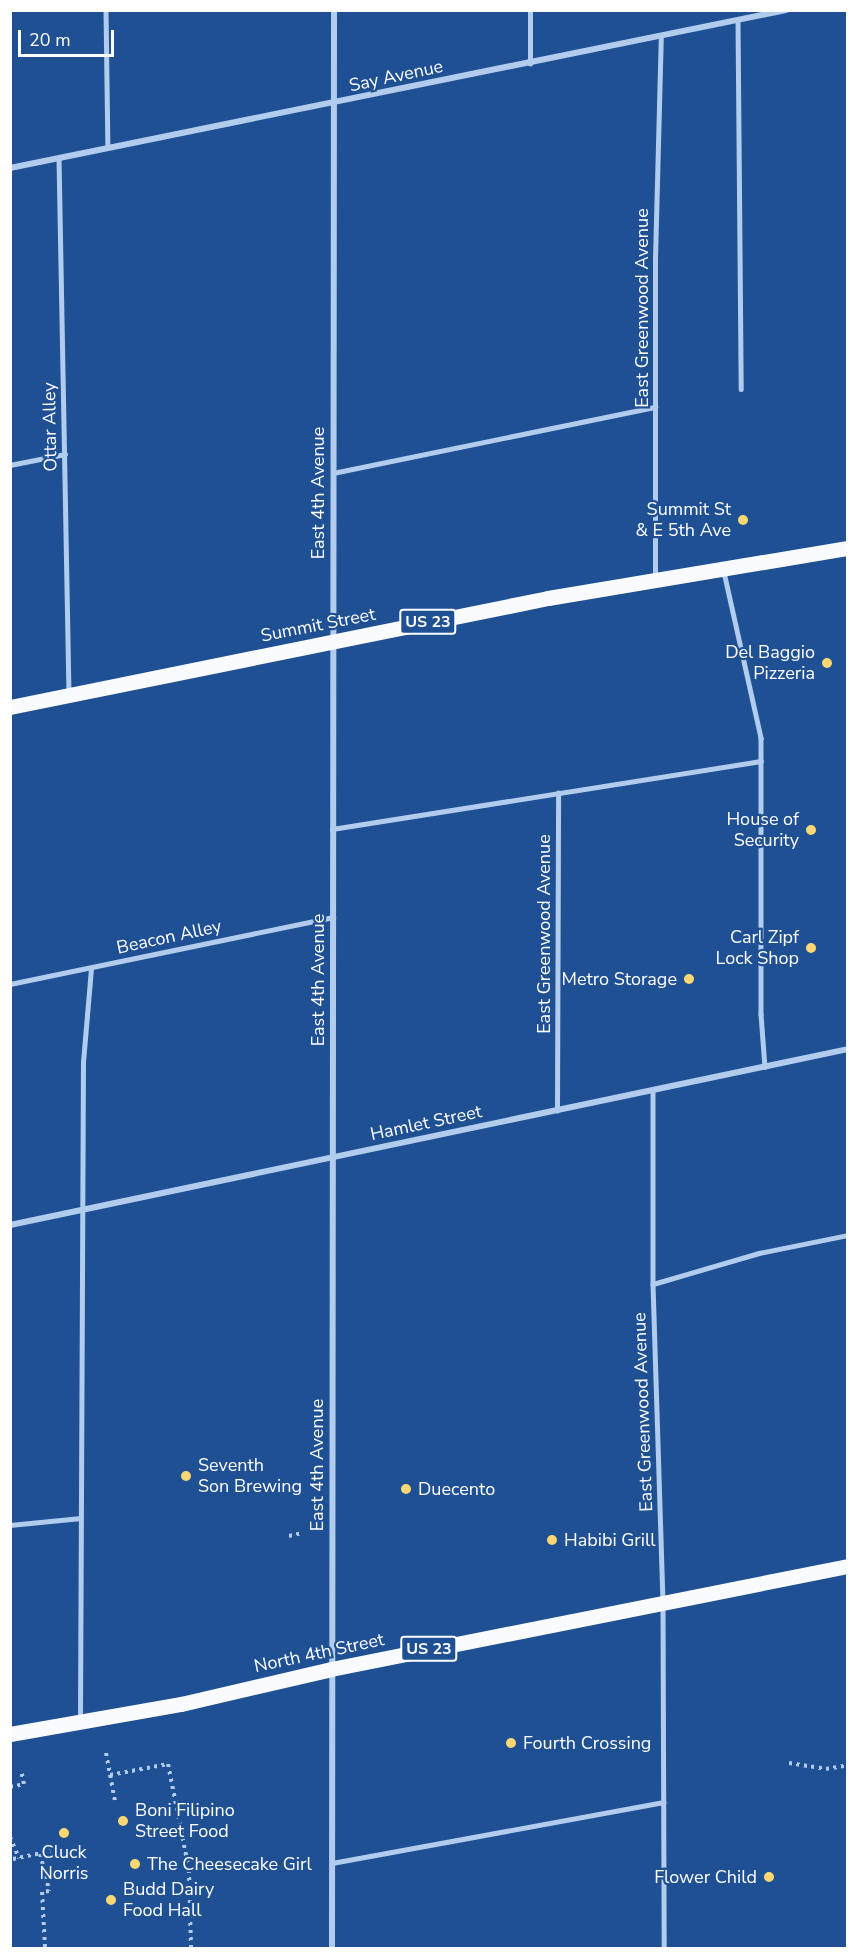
<!DOCTYPE html>
<html>
<head>
<meta charset="utf-8">
<style>
	body { margin:0 }
	#map { position:relative; width:858px; height:1959px; overflow:hidden; background:#1f5094; font-family:"Nunito Sans",sans-serif }
	div>[style] { position:absolute }
	.path>* { height:4px; margin-top:-2px; transform-origin:0; background:repeating-linear-gradient(90deg,#b2ccee 0 3px,transparent 0 7.5px) }
	.lane>* { height:4.5px; margin:-2.25px; padding:0 2.25px; transform-origin:2.25px; border-radius:2.25px; background:#b2ccee }
	.street>* { height:6px; margin:-3px; padding:0 3px; transform-origin:3px; border-radius:3px; background:#b2ccee }
	.primary>* { height:15px; margin:-7.5px; padding:0 7.5px; transform-origin:7.5px; border-radius:7.5px; background:#f9fbff }
	.dots>* { width:16px; height:16px; translate:-50% -50%; box-sizing:border-box; border:3px solid #1f5094; border-radius:50% }
	span { translate:-50% -50%; white-space:nowrap; text-align:center; line-height:1.15; -webkit-text-stroke:4.5px #1f5094; paint-order:stroke }
	.shield-label span { padding:2px 4px; background:#1f5094; border:2px solid; border-radius:4px; -webkit-text-stroke-width:0 }
	.shield-label { font-size:16px; color:#fff; font-weight:700 }
	.street-label { font-size:18px; color:#fff }
	.poi-label { font-size:18px; color:#fff }
	.right { translate:-100% -50%; text-align:right }
	.left { translate:0 -50%; text-align:left }
	.frame { position:absolute; inset:0; border:12px solid #fff; pointer-events:none }
	.scale { position:absolute; left:18px; top:30px; width:96px; height:27px; box-sizing:border-box; border:3px solid #fff; border-top:0; padding-left:8px; font-size:18px; line-height:21px; white-space:nowrap; color:#fff; -webkit-text-stroke:4px #1f5094; paint-order:stroke }
</style>
</head>
<body>
<div id="map">
	<div class="path">
		<div style="left:289px;top:1536px;width:13px;rotate:-13deg"></div>
		<div style="left:106px;top:1753px;width:49px;rotate:79.4deg"></div>
		<div style="left:789px;top:1763px;width:37px;rotate:9deg"></div>
		<div style="left:826px;top:1769px;width:22px;rotate:-10deg"></div>
		<div style="left:110px;top:1775px;width:59px;rotate:-10.7deg"></div>
		<div style="left:168px;top:1764px;width:108px;rotate:78.8deg"></div>
		<div style="left:189px;top:1870px;width:78px;rotate:88.5deg"></div>
		<div style="left:10px;top:1787px;width:14px;rotate:-12deg"></div>
		<div style="left:24px;top:1784px;width:14px;rotate:-102deg"></div>
		<div style="left:10px;top:1837px;width:23px;rotate:67deg"></div>
		<div style="left:40px;top:1854px;width:38px;rotate:76deg"></div>
		<div style="left:49px;top:1891px;width:7px;rotate:172deg"></div>
		<div style="left:42px;top:1892px;width:56px;rotate:86.9deg"></div>
		<div style="left:13px;top:1859px;width:38px;rotate:-12deg"></div>
	</div>
	<div class="lane">
		<div style="left:106px;top:10px;width:138px;rotate:89.2deg"></div>
		<div style="left:738px;top:20px;width:369px;rotate:89.5deg"></div>
		<div style="left:530px;top:64px;width:54px;rotate:-90deg"></div>
		<div style="left:59px;top:158px;width:534px;rotate:88.93deg"></div>
		<div style="left:10px;top:465px;width:56px;rotate:-11.3deg"></div>
		<div style="left:333px;top:473px;width:329px;rotate:-11.6deg"></div>
		<div style="left:724px;top:572px;width:170px;rotate:77.4deg"></div>
		<div style="left:761px;top:738px;width:23px;rotate:90deg"></div>
		<div style="left:655px;top:576px;width:317px;rotate:-90deg"></div>
		<div style="left:655px;top:259px;width:223px;rotate:-88.5deg"></div>
		<div style="left:332px;top:829px;width:434px;rotate:-9deg"></div>
		<div style="left:761px;top:761px;width:253px;rotate:90deg"></div>
		<div style="left:761px;top:1014px;width:53px;rotate:85.7deg"></div>
		<div style="left:10px;top:984px;width:330px;rotate:-11.7deg"></div>
		<div style="left:653px;top:1090px;width:194px;rotate:90deg"></div>
		<div style="left:653px;top:1284px;width:319px;rotate:88.2deg"></div>
		<div style="left:663px;top:1603px;width:345px;rotate:89.8deg"></div>
		<div style="left:557px;top:1111px;width:318px;rotate:-89.8deg"></div>
		<div style="left:653px;top:1284px;width:110px;rotate:-16.3deg"></div>
		<div style="left:759px;top:1253px;width:91px;rotate:-11.4deg"></div>
		<div style="left:10px;top:1525px;width:71px;rotate:-5.6deg"></div>
		<div style="left:80px;top:1718px;width:656px;rotate:-89.74deg"></div>
		<div style="left:83px;top:1062px;width:94px;rotate:-85.1deg"></div>
		<div style="left:332px;top:1863px;width:337px;rotate:-10.4deg"></div>
	</div>
	<div class="street">
		<div style="left:10px;top:168px;width:792px;rotate:-11.51deg"></div>
		<div style="left:10px;top:1225px;width:856px;rotate:-11.86deg"></div>
		<div style="left:332px;top:1948px;width:1938px;rotate:-89.94deg"></div>
	</div>
	<div class="primary">
		<div style="left:10px;top:707px;width:549px;rotate:-11.45deg"></div>
		<div style="left:548px;top:598px;width:304px;rotate:-9.5deg"></div>
		<div style="left:10px;top:1734px;width:174px;rotate:-10deg"></div>
		<div style="left:181px;top:1704px;width:154px;rotate:-13.1deg"></div>
		<div style="left:331px;top:1669px;width:527px;rotate:-11.27deg"></div>
	</div>
	<div class="dots">
		<div style="left:743px;top:520px;background:#fcd773"></div>
		<div style="left:827px;top:663px;background:#fcd773"></div>
		<div style="left:811px;top:830px;background:#fcd773"></div>
		<div style="left:811px;top:948px;background:#fcd773"></div>
		<div style="left:689px;top:979px;background:#fcd773"></div>
		<div style="left:186px;top:1476px;background:#fcd773"></div>
		<div style="left:406px;top:1489px;background:#fcd773"></div>
		<div style="left:552px;top:1540px;background:#fcd773"></div>
		<div style="left:511px;top:1743px;background:#fcd773"></div>
		<div style="left:123px;top:1821px;background:#fcd773"></div>
		<div style="left:64px;top:1833px;background:#fcd773"></div>
		<div style="left:135px;top:1864px;background:#fcd773"></div>
		<div style="left:769px;top:1877px;background:#fcd773"></div>
		<div style="left:111px;top:1900px;background:#fcd773"></div>
	</div>
	<div class="shield-label">
		<span style="left:428px;top:622px">US 23</span>
		<span style="left:429px;top:1649px">US 23</span>
	</div>
	<div class="street-label">
		<span style="left:396px;top:76px;rotate:-12deg">Say Avenue</span>
		<span style="left:642px;top:308px;rotate:-90deg">East Greenwood Avenue</span>
		<span style="left:50px;top:427px;rotate:-91deg">Ottar Alley</span>
		<span style="left:318px;top:493px;rotate:-90deg">East 4th Avenue</span>
		<span style="left:318px;top:625px;rotate:-11deg">Summit Street</span>
		<span style="left:544px;top:934px;rotate:-90deg">East Greenwood Avenue</span>
		<span style="left:169px;top:937px;rotate:-12deg">Beacon Alley</span>
		<span style="left:318px;top:980px;rotate:-90deg">East 4th Avenue</span>
		<span style="left:426px;top:1123px;rotate:-12deg">Hamlet Street</span>
		<span style="left:643px;top:1412px;rotate:-92deg">East Greenwood Avenue</span>
		<span style="left:317px;top:1465px;rotate:-90deg">East 4th Avenue</span>
		<span style="left:319px;top:1653px;rotate:-12deg">North 4th Street</span>
	</div>
	<div class="poi-label">
		<span class="right" style="left:731px;top:520px">Summit St<br>&amp; E 5th Ave</span>
		<span class="right" style="left:815px;top:663px">Del Baggio<br>Pizzeria</span>
		<span class="right" style="left:799px;top:830px">House of<br>Security</span>
		<span class="right" style="left:799px;top:948px">Carl Zipf<br>Lock Shop</span>
		<span class="right" style="left:677px;top:979px">Metro Storage</span>
		<span class="left" style="left:198px;top:1476px">Seventh<br>Son Brewing</span>
		<span class="left" style="left:418px;top:1489px">Duecento</span>
		<span class="left" style="left:564px;top:1540px">Habibi Grill</span>
		<span class="left" style="left:523px;top:1743px">Fourth Crossing</span>
		<span class="left" style="left:135px;top:1821px">Boni Filipino<br>Street Food</span>
		<span style="left:64px;top:1863px">Cluck<br>Norris</span>
		<span class="left" style="left:147px;top:1864px">The Cheesecake Girl</span>
		<span class="right" style="left:757px;top:1877px">Flower Child</span>
		<span class="left" style="left:123px;top:1900px">Budd Dairy<br>Food Hall</span>
	</div>
	<div class="frame"></div>
	<div class="scale">20 m</div>
</div>
</body>
</html>
